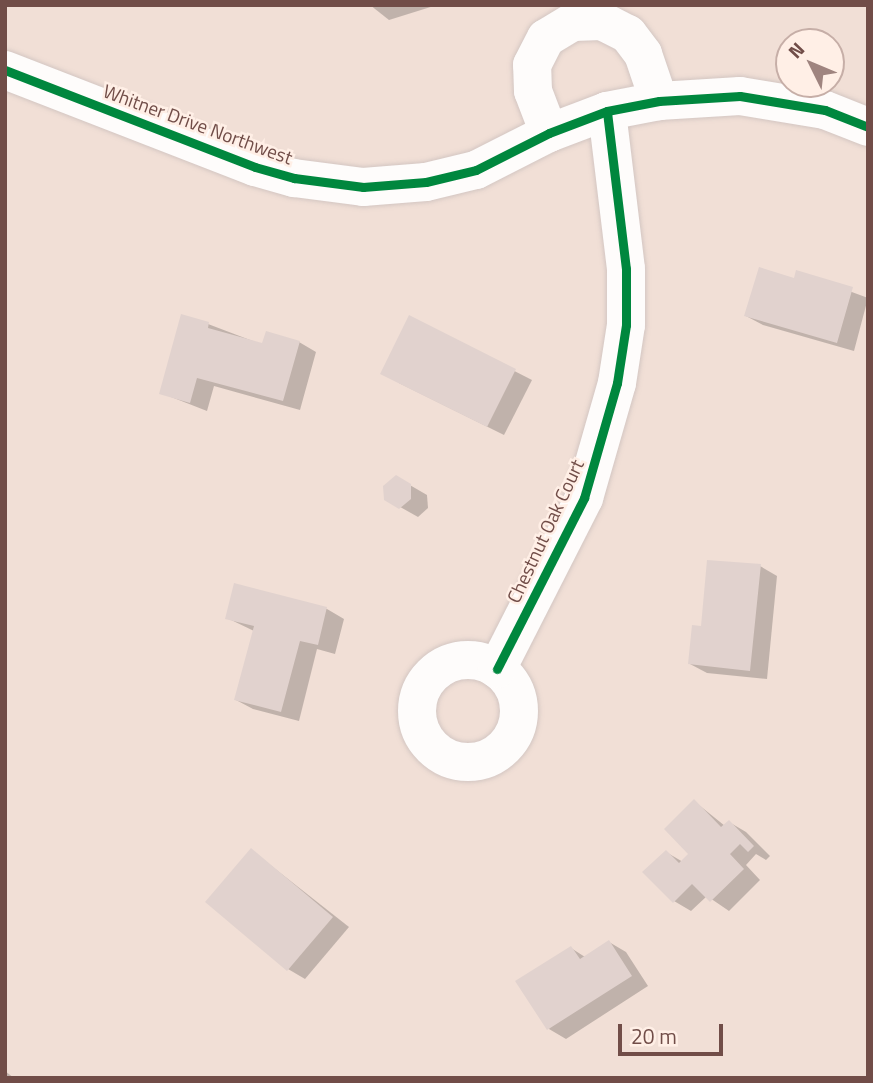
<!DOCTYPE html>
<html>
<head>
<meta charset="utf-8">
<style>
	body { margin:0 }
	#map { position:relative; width:873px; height:1083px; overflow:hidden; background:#f5ebe6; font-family:"Titillium Web",sans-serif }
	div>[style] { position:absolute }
	.residential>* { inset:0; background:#f1dfd6 }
	.shadow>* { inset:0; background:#0003 }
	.building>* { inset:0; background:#e1d2ce }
	.roads { filter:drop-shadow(0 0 2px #d3c6c2) drop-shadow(0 0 2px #d3c6c2) }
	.minor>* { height:38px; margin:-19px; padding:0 19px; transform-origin:19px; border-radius:19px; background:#fefcfb }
	.minor>.ring { margin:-19px; padding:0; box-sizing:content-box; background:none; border:38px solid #fefcfb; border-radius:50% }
	.cycleway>* { height:9px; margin:-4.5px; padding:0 4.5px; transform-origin:4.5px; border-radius:4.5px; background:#00873e }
	span { translate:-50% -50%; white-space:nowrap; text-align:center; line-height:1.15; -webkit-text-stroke:5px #ffefe6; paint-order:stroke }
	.street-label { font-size:19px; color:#714d48 }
	.frame { position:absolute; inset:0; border:7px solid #714d48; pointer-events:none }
	.north { position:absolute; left:775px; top:28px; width:70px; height:70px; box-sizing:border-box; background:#ffefe6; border:2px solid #c6aea7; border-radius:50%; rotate:313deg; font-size:19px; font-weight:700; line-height:28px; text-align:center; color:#714d48 }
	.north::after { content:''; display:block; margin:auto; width:24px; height:32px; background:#9f847f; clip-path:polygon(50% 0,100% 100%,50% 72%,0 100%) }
	.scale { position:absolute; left:618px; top:1024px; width:105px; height:32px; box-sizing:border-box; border:4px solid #714d48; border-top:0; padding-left:9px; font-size:21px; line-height:24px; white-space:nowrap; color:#714d48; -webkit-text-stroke:5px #ffefe6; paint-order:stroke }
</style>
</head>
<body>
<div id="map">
	<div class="residential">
		<div style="clip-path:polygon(evenodd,5px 5px,868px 5px,868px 1078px,5px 1078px,5px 5px,789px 42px,831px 42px,831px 84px,789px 84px,789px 42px)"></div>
	</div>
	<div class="shadow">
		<div style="clip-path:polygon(370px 5px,437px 5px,389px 20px)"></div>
		<div style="clip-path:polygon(798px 272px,868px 298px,854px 351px,763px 325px,746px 316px,795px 280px)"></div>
		<div style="clip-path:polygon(409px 317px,532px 380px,504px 435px,399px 383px)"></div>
		<div style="clip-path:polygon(208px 324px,263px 345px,299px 342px,316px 352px,300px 410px,214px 386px,207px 411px,161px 393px)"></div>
		<div style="clip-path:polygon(396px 477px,427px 495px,428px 508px,418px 517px,386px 499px)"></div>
		<div style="clip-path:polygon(760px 566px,777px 576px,767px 679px,707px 673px,690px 664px,703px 628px)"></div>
		<div style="clip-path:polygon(236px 585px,327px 609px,344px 619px,335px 654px,317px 649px,299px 721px,253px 709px,236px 700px,254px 631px,227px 618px)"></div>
		<div style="clip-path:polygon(694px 801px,725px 826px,729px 822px,746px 832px,770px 856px,766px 860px,756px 854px,746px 865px,760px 880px,729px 911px,707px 896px,691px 911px,674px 901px,666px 852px,683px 862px,691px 854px)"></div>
		<div style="clip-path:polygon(251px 850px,349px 927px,305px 979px,288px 969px)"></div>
		<div style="clip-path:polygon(609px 942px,626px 952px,648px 986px,566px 1039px,549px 1029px,571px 948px,585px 957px)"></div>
		<div style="clip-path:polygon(5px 1071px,14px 1078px,5px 1078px)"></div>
	</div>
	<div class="building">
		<div style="clip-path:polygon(759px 267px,794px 278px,796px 270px,853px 287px,837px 343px,744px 316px)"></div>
		<div style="clip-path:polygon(181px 314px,209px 322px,208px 328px,262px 343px,266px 331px,300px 341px,283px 401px,197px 378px,190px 403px,159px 394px)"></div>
		<div style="clip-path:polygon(409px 315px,516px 369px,487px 427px,380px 374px)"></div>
		<div style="clip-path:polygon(396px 475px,411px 484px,411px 499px,399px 509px,384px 500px,383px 486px)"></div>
		<div style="clip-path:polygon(707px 560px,761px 564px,750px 671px,688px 664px,692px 625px,701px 626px)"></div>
		<div style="clip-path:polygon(234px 583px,327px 607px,318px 645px,300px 641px,281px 712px,234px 700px,254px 626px,225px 619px)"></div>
		<div style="clip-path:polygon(694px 799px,721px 827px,729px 820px,754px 846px,748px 852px,740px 844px,730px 854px,744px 869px,710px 902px,692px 884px,673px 903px,642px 872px,666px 850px,679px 863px,688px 854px,664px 829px)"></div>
		<div style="clip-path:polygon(251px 848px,333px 917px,287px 971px,205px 902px)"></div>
		<div style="clip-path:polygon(609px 940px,632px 976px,547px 1030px,515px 981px,571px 946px,580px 959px)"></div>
	</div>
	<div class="roads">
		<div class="minor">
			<div style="left:5px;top:70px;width:268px;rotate:21.2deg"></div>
			<div style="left:255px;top:167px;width:41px;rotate:15.8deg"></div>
			<div style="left:294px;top:178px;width:70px;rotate:7.4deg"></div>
			<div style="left:363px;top:187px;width:63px;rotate:-4.5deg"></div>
			<div style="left:426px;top:182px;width:51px;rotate:-13.5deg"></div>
			<div style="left:476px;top:170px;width:82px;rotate:-26.9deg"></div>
			<div style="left:549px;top:133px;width:62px;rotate:-20.8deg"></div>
			<div style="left:607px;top:111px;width:53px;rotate:-10.9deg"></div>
			<div style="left:659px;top:101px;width:81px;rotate:-3.5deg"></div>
			<div style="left:740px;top:96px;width:86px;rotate:9.4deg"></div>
			<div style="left:825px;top:110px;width:46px;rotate:21.6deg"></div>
			<div style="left:549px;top:133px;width:45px;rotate:-110.9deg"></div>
			<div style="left:533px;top:91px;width:26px;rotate:-92deg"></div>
			<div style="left:532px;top:65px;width:30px;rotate:-63deg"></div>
			<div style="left:546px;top:38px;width:31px;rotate:-31deg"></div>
			<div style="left:573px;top:22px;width:29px;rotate:-2deg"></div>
			<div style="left:602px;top:21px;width:29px;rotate:27deg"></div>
			<div style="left:628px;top:34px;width:25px;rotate:53deg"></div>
			<div style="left:643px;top:54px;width:50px;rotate:71.2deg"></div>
			<div class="ring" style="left:417px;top:660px;width:64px;height:64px"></div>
			<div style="left:497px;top:669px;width:192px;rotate:-63deg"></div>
			<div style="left:584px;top:498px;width:120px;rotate:-74deg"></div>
			<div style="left:617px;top:383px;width:59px;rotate:-81.2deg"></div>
			<div style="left:626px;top:325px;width:56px;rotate:-90deg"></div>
			<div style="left:626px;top:269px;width:159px;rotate:-96.9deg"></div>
		</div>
	</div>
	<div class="cycleway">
		<div style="left:5px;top:70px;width:268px;rotate:21.2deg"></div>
		<div style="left:255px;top:167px;width:41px;rotate:15.8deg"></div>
		<div style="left:294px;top:178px;width:70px;rotate:7.4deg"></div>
		<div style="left:363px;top:187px;width:63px;rotate:-4.5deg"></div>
		<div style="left:426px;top:182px;width:51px;rotate:-13.5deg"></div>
		<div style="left:476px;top:170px;width:82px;rotate:-26.9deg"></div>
		<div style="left:549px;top:133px;width:62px;rotate:-20.8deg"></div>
		<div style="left:607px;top:111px;width:53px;rotate:-10.9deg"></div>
		<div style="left:659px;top:101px;width:81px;rotate:-3.5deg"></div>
		<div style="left:740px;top:96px;width:86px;rotate:9.4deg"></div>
		<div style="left:825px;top:110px;width:46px;rotate:21.6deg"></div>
		<div style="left:497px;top:669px;width:192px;rotate:-63deg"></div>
		<div style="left:584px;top:498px;width:120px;rotate:-74deg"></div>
		<div style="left:617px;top:383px;width:59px;rotate:-81.2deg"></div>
		<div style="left:626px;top:325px;width:56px;rotate:-90deg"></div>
		<div style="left:626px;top:269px;width:159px;rotate:-96.9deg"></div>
	</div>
	<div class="street-label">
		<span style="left:198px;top:124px;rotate:20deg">Whitner Drive Northwest</span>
		<span style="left:545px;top:531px;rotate:-65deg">Chestnut Oak Court</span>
	</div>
	<div class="frame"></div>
	<div class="north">N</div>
	<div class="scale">20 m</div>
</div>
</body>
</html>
